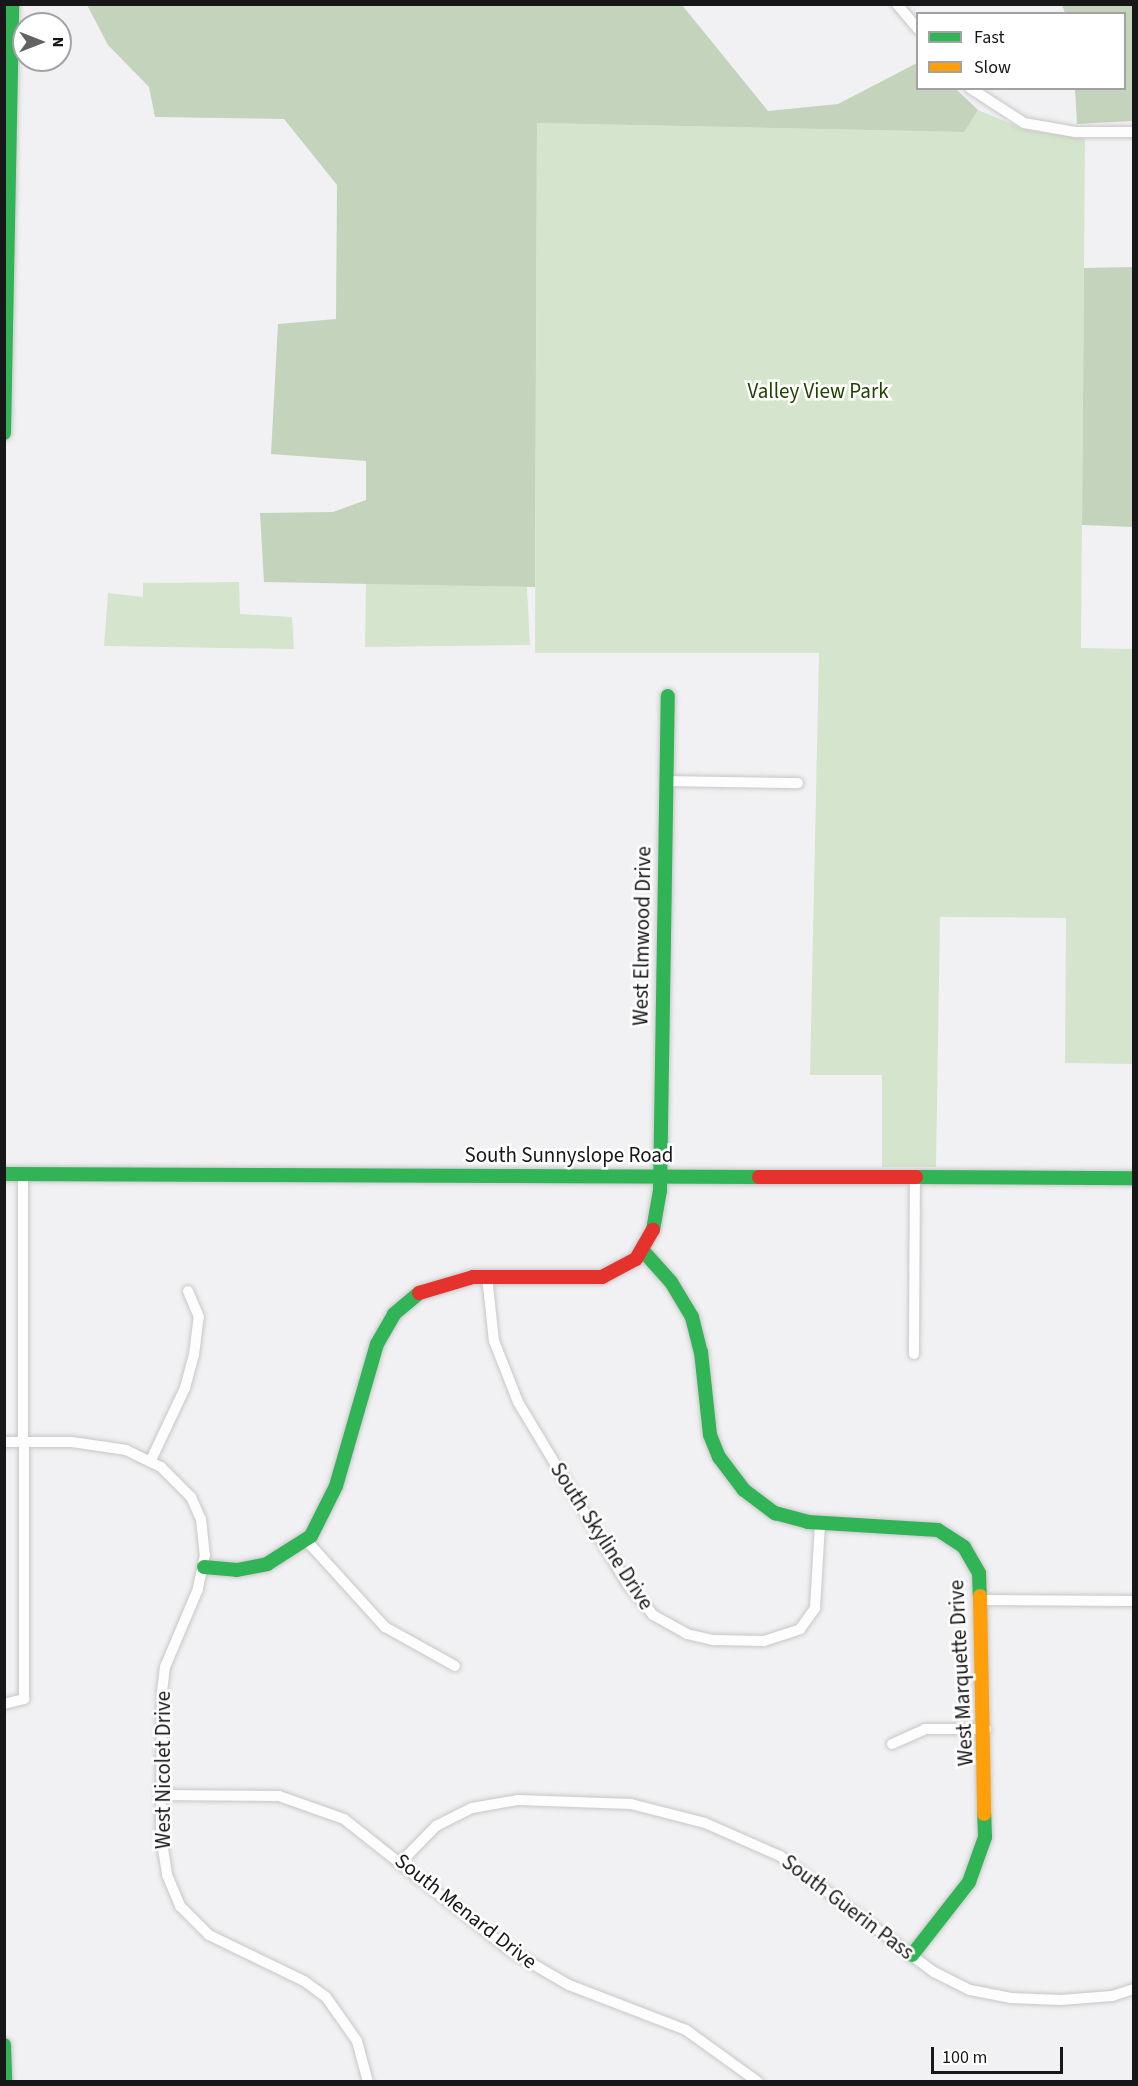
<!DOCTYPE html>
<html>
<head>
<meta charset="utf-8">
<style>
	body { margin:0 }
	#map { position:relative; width:1138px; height:2086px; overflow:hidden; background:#f1f1f3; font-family:"Source Sans 3",sans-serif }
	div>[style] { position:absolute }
	.green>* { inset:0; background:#d5e4cc }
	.forest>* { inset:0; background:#c4d3bb }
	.roads { filter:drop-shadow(0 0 2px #c7c7c8) drop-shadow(0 0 2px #c7c7c8) }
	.street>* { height:10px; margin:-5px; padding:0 5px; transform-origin:5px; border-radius:5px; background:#fdfdfd }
	.fast>* { height:14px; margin:-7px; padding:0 7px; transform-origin:7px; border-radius:7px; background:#30b455 }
	.slow>* { height:14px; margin:-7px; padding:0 7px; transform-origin:7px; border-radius:7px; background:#ff9f0a }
	.jam>* { height:14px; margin:-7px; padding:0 7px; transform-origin:7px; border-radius:7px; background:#e5322d }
	span { translate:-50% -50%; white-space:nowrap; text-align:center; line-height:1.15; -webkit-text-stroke:5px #fff; paint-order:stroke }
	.park-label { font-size:21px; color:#224300 }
	.street-label { font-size:21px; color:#171719 }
	.frame { position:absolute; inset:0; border:6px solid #171719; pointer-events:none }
	.legend { position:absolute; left:916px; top:12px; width:210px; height:78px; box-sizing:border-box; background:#fff; border:2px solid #a2a2a3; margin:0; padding:8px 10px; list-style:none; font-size:18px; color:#171719 }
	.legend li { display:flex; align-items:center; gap:12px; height:30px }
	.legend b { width:30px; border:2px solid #a2a2a3 }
	.north { position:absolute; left:12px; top:12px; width:60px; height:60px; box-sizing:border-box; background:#fff; border:2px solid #a2a2a3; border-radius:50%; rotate:90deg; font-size:16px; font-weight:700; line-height:24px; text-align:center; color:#171719 }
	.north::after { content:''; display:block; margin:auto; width:21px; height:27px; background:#636365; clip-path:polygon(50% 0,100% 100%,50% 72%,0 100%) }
	.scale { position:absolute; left:931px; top:2047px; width:132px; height:27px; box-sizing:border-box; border:3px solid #171719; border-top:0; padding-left:8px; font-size:18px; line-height:21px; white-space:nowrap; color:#171719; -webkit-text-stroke:4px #fff; paint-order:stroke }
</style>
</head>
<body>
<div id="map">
	<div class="green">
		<div style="clip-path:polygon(978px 110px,1024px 129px,1085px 139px,1081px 648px,1133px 649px,1133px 1064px,1065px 1063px,1066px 918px,940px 917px,936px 1167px,882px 1167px,882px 1075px,810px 1075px,819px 653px,535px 653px,537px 123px,963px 132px)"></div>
		<div style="clip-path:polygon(239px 582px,240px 614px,292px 617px,294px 649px,104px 646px,108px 593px,143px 597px,143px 583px)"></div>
		<div style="clip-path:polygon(366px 582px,527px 587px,530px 645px,365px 647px)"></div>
	</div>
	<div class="forest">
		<div style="clip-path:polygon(87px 5px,682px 5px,768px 111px,838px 104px,917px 63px,918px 88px,956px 89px,978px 110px,964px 132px,537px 123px,535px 587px,264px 582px,260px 513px,333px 512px,366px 500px,366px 461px,271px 454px,278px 324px,336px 319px,337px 185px,284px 119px,155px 117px,149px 87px,108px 45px)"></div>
		<div style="clip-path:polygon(1062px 5px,1133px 5px,1133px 121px,1077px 124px,1075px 89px,1124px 88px,1124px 14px,1065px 13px)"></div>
		<div style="clip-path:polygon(1133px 267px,1133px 527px,1082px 525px,1084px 268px)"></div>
	</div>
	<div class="roads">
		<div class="street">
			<div style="left:897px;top:4px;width:33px;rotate:50deg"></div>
			<div style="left:970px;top:88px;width:64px;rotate:32.9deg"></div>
			<div style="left:1024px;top:123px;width:52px;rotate:10deg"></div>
			<div style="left:1075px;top:132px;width:59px"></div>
			<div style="left:666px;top:781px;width:132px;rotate:0.9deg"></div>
			<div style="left:487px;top:1276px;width:65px;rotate:83.9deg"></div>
			<div style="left:494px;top:1341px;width:66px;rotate:68.5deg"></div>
			<div style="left:518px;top:1402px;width:214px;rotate:59deg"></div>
			<div style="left:628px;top:1585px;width:39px;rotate:50deg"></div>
			<div style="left:653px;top:1615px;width:39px;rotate:29deg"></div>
			<div style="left:687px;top:1634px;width:28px;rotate:13deg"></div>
			<div style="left:714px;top:1640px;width:50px;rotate:1.1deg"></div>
			<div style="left:764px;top:1641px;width:38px;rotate:-18deg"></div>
			<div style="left:800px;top:1629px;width:26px;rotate:-54deg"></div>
			<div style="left:815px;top:1608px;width:84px;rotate:-86.6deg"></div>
			<div style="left:914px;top:1354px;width:177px;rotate:-89.7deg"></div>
			<div style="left:4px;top:1442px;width:68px"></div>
			<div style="left:72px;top:1442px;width:55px;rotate:8.4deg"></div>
			<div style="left:126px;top:1450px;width:39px;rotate:26deg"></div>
			<div style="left:161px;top:1467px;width:42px;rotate:45deg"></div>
			<div style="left:191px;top:1497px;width:24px;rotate:66deg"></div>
			<div style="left:201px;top:1519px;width:36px;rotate:84deg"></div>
			<div style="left:205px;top:1555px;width:35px;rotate:102deg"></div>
			<div style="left:198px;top:1589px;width:85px;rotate:112.9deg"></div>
			<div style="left:165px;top:1667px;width:26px;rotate:97deg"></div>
			<div style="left:162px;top:1693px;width:143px;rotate:90.4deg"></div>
			<div style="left:161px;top:1836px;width:39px;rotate:81deg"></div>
			<div style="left:167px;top:1875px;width:34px;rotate:67deg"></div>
			<div style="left:180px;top:1906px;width:41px;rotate:45deg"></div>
			<div style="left:209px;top:1935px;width:106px;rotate:25.8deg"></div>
			<div style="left:304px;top:1981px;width:27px;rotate:36deg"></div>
			<div style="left:326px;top:1997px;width:54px;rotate:54.8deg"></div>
			<div style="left:357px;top:2041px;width:42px;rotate:75deg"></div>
			<div style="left:151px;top:1460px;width:80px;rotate:-64.7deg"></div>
			<div style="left:185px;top:1388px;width:34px;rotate:-75deg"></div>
			<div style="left:194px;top:1355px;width:38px;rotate:-83deg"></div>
			<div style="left:199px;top:1317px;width:28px;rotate:-113deg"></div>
			<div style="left:306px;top:1540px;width:118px;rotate:47.8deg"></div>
			<div style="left:385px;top:1627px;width:80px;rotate:29.1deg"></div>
			<div style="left:982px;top:1600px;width:152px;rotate:0.4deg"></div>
			<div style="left:4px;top:1704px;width:21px;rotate:-14deg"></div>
			<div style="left:24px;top:1699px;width:525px;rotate:-90.11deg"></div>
			<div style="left:892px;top:1744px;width:36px;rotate:-24deg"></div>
			<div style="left:925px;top:1729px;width:61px"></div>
			<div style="left:160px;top:1795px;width:119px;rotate:0.5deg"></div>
			<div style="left:279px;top:1796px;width:69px;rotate:19.5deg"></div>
			<div style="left:344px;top:1819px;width:214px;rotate:38.4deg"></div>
			<div style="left:512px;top:1952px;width:66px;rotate:30.1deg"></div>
			<div style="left:569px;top:1985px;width:125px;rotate:21deg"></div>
			<div style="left:686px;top:2030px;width:89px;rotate:35.8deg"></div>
			<div style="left:401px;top:1862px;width:50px;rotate:-45.8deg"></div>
			<div style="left:436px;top:1826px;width:40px;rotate:-26.6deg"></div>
			<div style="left:472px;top:1808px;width:47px;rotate:-9.9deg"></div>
			<div style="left:518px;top:1800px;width:113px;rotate:2deg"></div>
			<div style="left:631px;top:1804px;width:76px;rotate:14.4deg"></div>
			<div style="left:705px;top:1823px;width:82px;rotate:23.7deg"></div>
			<div style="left:780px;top:1856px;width:193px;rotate:37deg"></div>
			<div style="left:934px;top:1972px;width:40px;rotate:26.6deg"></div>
			<div style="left:970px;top:1990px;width:42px;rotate:11deg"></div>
			<div style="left:1011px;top:1998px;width:50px;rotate:2.3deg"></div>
			<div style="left:1061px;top:2000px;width:51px;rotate:-4.5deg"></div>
			<div style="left:1112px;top:1996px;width:23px;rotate:-18deg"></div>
		</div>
		<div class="fast">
			<div style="left:4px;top:433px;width:429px;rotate:-88.9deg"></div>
			<div style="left:4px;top:1174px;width:755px;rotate:0.23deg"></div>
			<div style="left:916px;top:1177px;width:218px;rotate:0.3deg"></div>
			<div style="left:653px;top:1230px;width:40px;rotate:-80deg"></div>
			<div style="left:660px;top:1191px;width:495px;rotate:-89.1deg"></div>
			<div style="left:644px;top:1252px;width:40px;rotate:48deg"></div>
			<div style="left:671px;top:1282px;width:41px;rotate:59deg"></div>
			<div style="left:692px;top:1317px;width:36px;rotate:76deg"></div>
			<div style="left:701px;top:1352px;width:83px;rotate:83.8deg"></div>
			<div style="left:710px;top:1435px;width:24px;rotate:68deg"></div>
			<div style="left:719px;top:1457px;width:41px;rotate:52.9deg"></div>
			<div style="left:744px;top:1490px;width:39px;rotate:37deg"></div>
			<div style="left:775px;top:1513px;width:34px;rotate:15deg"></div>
			<div style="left:808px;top:1522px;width:130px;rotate:3.5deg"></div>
			<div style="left:938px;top:1530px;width:31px;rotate:33deg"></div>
			<div style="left:964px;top:1547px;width:30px;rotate:60deg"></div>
			<div style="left:979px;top:1573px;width:23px;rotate:88deg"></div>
			<div style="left:204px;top:1567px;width:33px;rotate:5deg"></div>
			<div style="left:237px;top:1570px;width:31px;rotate:-11deg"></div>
			<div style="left:267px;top:1564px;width:52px;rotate:-32.5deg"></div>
			<div style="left:311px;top:1536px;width:56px;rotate:-63.4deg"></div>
			<div style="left:336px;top:1486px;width:148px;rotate:-73.9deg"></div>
			<div style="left:377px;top:1344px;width:34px;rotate:-60deg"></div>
			<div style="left:394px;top:1314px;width:33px;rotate:-40deg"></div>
			<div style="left:912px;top:1955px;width:93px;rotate:-52deg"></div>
			<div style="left:969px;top:1882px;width:48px;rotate:-70.4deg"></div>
			<div style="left:985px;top:1837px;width:23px;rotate:-92deg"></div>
			<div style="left:4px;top:2045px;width:37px;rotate:88deg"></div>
		</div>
		<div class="slow">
			<div style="left:980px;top:1596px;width:218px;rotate:88.9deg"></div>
		</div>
		<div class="jam">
			<div style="left:759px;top:1177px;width:157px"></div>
			<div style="left:419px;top:1293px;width:56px;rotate:-16.5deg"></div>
			<div style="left:473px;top:1277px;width:129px"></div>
			<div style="left:602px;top:1277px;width:38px;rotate:-28deg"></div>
			<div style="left:636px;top:1259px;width:34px;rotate:-60deg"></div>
		</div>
	</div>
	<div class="park-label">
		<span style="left:818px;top:391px">Valley View Park</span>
	</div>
	<div class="street-label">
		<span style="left:642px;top:936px;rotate:-89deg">West Elmwood Drive</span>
		<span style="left:569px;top:1155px">South Sunnyslope Road</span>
		<span style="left:602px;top:1536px;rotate:57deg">South Skyline Drive</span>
		<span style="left:961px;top:1673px;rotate:-93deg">West Marquette Drive</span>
		<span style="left:163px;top:1770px;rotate:-90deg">West Nicolet Drive</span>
		<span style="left:848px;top:1907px;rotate:37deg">South Guerin Pass</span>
		<span style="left:466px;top:1911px;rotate:38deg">South Menard Drive</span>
	</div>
	<div class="frame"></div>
	<ul class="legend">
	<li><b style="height:8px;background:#30b455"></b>Fast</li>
	<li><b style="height:8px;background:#ff9f0a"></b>Slow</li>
	</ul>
	<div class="north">N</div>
	<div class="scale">100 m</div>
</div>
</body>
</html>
